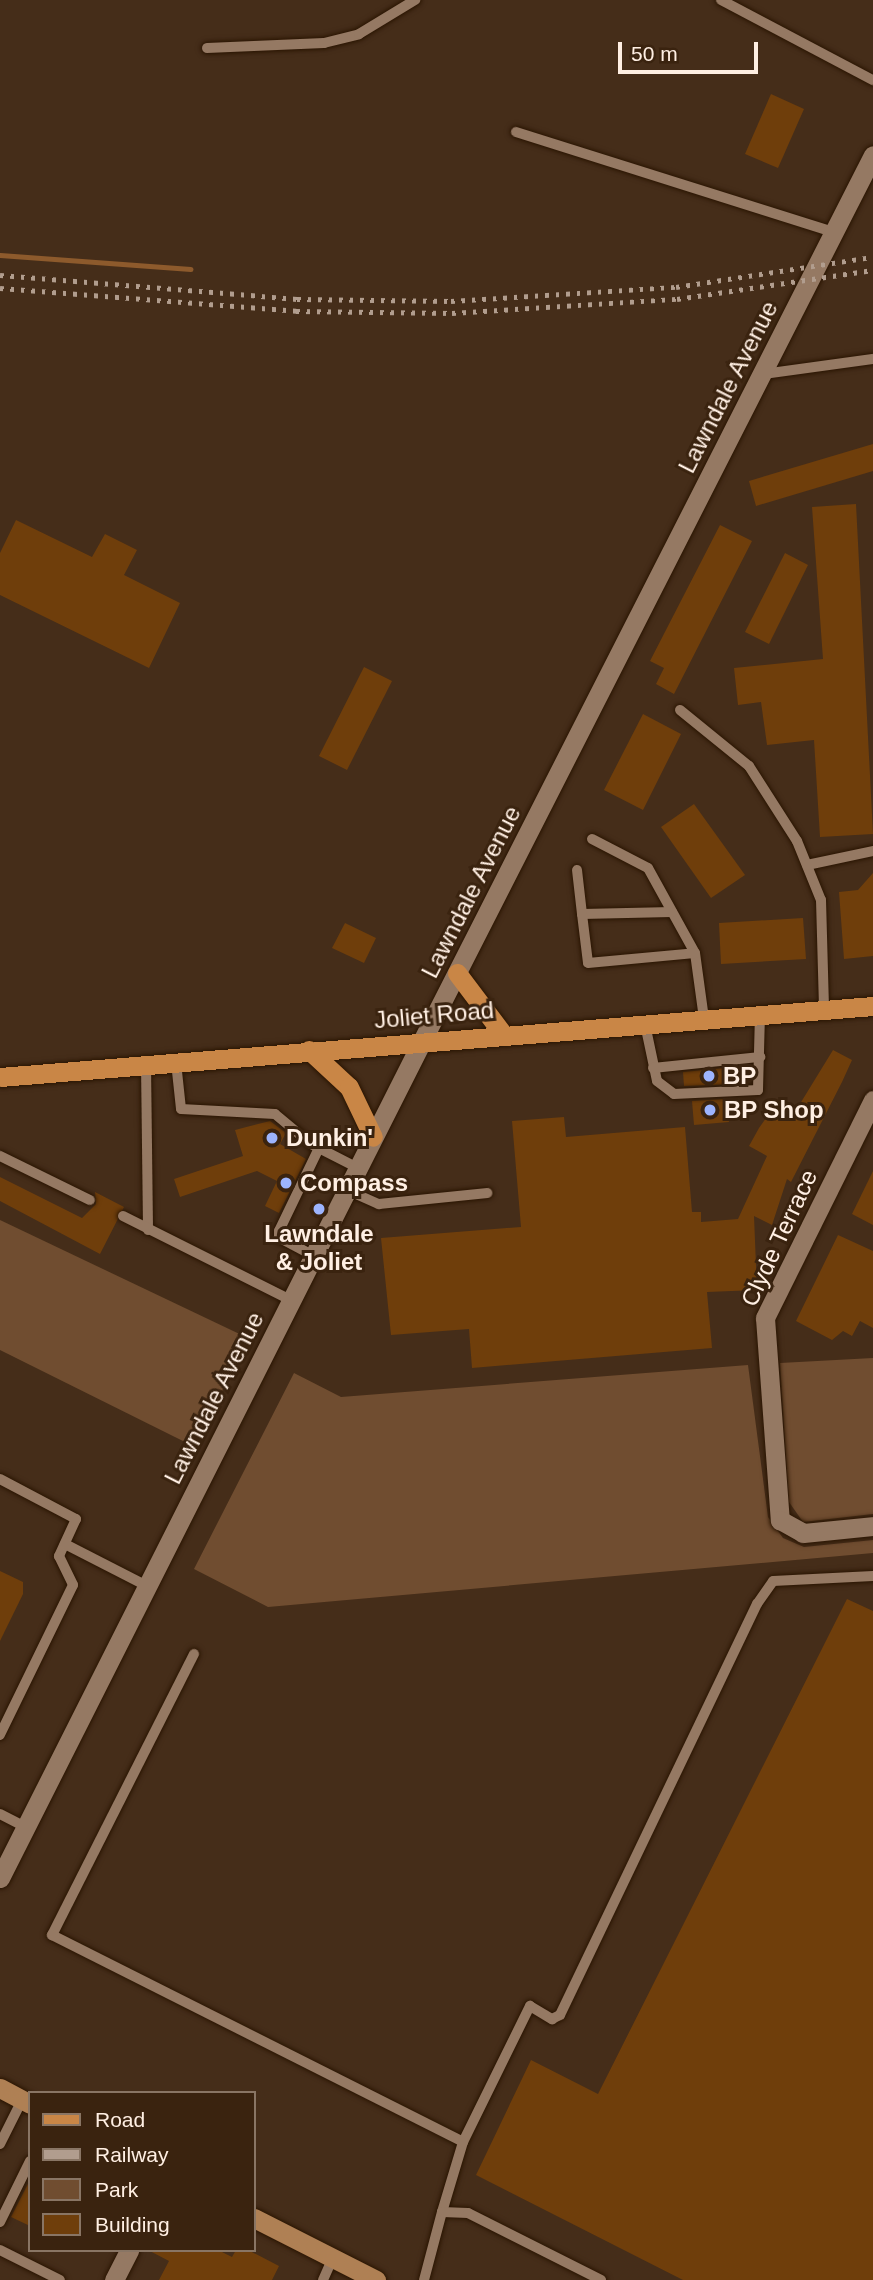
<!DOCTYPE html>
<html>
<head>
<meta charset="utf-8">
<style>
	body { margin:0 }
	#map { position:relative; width:873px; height:2280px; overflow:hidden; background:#452d19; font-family:Helvetica,sans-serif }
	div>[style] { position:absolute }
	.green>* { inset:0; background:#704d30 }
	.stream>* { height:5px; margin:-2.5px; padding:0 2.5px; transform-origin:2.5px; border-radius:2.5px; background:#8d5a2c }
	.building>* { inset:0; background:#6f3e0b }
	.roads { filter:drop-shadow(0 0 2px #2a1502) drop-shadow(0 0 2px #2a1502) }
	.service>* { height:10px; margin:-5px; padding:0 5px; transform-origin:5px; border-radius:5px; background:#957963 }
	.minor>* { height:19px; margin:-9.5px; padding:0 9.5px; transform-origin:9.5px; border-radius:9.5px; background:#957963 }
	.tertiary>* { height:19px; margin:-9.5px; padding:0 9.5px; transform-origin:9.5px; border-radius:9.5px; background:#957963 }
	.secondary>* { height:19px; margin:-9.5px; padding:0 9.5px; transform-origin:9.5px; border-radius:9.5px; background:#af8054 }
	.primary>* { height:19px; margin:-9.5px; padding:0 9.5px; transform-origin:9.5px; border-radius:9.5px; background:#c98646 }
	.rail>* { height:5px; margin-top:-2.5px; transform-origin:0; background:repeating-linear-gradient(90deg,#b19d8e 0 3.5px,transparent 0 10.5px) }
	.dots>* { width:19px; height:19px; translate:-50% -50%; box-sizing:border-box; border:4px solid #3a230f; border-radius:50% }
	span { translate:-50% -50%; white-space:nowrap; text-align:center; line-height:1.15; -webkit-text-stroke:6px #3a230f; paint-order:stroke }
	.street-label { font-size:24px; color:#ffefe3 }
	.poi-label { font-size:24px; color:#ffefe3; font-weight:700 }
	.left { translate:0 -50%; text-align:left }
	.legend { position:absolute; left:28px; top:2091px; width:228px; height:161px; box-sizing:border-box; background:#3a230f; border:2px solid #897564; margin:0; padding:9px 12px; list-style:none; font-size:21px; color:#ffefe3 }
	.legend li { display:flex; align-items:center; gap:14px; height:35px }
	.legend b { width:35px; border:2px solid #897564 }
	.scale { position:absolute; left:618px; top:42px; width:140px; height:32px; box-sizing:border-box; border:4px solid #ffefe3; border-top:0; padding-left:9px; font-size:21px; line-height:24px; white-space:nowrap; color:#ffefe3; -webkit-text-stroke:5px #3a230f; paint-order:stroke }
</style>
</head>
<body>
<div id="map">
	<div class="green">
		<div style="clip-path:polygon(0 1220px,250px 1339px,193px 1446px,0 1350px)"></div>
		<div style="clip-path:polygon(873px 1358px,873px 1514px,803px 1522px,789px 1502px,780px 1363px)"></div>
		<div style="clip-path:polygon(748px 1365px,768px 1517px,783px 1538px,804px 1547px,873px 1540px,873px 1553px,268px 1607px,194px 1569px,294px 1373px,341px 1397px)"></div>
	</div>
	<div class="stream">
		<div style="left:0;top:255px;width:191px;rotate:4.2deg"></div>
	</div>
	<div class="building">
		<div style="clip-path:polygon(771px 94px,804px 109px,778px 168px,745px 154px)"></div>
		<div style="clip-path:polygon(873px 444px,873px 471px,756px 506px,749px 481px)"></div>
		<div style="clip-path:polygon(856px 504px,873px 834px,820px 837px,814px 740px,767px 745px,761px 702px,738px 705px,734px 668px,823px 659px,812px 507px)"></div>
		<div style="clip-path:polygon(16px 520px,92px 557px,105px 534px,137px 550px,124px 575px,180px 603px,149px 668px,0 595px,0 553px)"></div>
		<div style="clip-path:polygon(720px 525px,752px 541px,674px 694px,656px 684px,664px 668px,650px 661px)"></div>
		<div style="clip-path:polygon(785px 553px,808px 565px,769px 644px,745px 632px)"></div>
		<div style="clip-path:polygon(364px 667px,392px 681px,347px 770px,319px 756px)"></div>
		<div style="clip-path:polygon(643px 714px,681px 734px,643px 810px,604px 790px)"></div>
		<div style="clip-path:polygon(694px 804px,745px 875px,711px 898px,661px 827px)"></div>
		<div style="clip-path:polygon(873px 873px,873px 956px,844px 959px,839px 892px,858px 890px)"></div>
		<div style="clip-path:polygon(803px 918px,806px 959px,721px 964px,719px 923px)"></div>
		<div style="clip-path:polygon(345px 923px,376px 938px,364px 963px,332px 948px)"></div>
		<div style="clip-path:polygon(833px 1050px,852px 1060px,842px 1082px,791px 1182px,787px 1179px,772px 1225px,754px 1216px,757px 1290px,707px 1292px,712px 1348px,472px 1368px,469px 1329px,391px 1335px,381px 1238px,521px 1227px,512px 1121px,564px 1117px,566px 1137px,685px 1127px,692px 1212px,701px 1212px,701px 1222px,738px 1219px,767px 1156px,749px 1146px,759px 1128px,777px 1103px,795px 1112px)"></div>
		<div style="clip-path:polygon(735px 1067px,736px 1084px,684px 1086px,683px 1072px)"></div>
		<div style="clip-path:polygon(726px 1099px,729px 1122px,694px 1125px,692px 1101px)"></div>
		<div style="clip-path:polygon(270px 1121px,286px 1133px,280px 1144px,306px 1159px,279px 1213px,265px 1206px,277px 1181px,257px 1171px,180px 1197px,174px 1179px,243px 1156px,235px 1130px)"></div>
		<div style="clip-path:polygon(873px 1171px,873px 1225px,852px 1214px)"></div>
		<div style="clip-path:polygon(0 1177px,82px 1218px,96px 1204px,95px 1192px,124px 1207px,100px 1254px,0 1201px)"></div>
		<div style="clip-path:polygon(838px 1235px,873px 1251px,873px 1328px,860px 1321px,852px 1336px,843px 1331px,832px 1340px,796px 1321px)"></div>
		<div style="clip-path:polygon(0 1571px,23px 1582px,23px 1594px,0 1641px)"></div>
		<div style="clip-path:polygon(847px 1599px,873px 1611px,873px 2280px,683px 2280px,476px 2175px,531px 2060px,598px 2094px)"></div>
		<div style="clip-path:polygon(30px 2180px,30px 2226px,11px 2217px)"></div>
		<div style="clip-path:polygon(148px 2250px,218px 2250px,232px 2257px,236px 2250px,248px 2250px,279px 2266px,272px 2280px,159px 2280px,169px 2261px)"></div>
	</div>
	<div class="roads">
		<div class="service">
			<div style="left:721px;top:0;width:172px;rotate:27.8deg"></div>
			<div style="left:207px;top:48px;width:117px;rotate:-2.4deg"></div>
			<div style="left:324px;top:43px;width:36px;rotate:-14deg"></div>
			<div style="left:359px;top:34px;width:66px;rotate:-31.3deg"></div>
			<div style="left:516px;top:132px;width:333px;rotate:17.5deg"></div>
			<div style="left:763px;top:374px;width:111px;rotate:-7.8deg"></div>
			<div style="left:680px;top:710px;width:89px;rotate:39.1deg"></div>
			<div style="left:749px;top:766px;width:89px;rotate:57.4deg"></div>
			<div style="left:797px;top:841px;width:64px;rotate:67.9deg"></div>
			<div style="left:821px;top:900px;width:110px;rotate:88.4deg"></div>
			<div style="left:592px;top:839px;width:63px;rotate:27.4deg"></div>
			<div style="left:648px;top:868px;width:97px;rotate:61.1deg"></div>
			<div style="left:695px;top:953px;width:67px;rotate:82.2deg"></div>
			<div style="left:807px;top:865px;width:67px;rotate:-12deg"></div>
			<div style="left:577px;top:870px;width:44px;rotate:83.5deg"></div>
			<div style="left:672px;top:912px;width:90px;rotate:178.7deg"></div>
			<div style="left:582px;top:914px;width:49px;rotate:83deg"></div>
			<div style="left:588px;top:963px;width:107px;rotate:-5.3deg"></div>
			<div style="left:645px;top:1024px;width:58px;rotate:78.1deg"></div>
			<div style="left:657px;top:1081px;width:21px;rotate:37deg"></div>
			<div style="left:674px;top:1094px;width:84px;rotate:-2.7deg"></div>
			<div style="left:758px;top:1090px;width:76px;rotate:-88.5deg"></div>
			<div style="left:176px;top:1062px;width:47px;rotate:83.9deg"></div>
			<div style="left:181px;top:1109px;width:94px;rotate:3deg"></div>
			<div style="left:275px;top:1114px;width:47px;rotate:39.8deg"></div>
			<div style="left:311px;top:1144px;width:53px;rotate:27.1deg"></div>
			<div style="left:146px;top:1064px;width:166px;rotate:89.3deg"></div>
			<div style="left:653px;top:1068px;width:108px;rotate:-5.9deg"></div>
			<div style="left:0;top:1156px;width:100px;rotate:26.1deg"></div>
			<div style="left:347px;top:1190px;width:35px;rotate:24deg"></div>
			<div style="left:379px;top:1204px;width:109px;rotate:-5.8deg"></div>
			<div style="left:123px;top:1216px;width:188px;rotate:26.6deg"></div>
			<div style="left:314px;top:1256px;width:40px;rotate:-152deg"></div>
			<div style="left:279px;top:1237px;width:6px;rotate:-90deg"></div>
			<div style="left:279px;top:1231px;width:92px;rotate:-64.3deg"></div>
			<div style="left:0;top:1479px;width:86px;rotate:27.8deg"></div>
			<div style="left:76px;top:1519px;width:41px;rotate:114.7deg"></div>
			<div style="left:59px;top:1556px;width:32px;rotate:64deg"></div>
			<div style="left:73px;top:1585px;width:167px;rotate:116deg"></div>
			<div style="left:65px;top:1544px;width:92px;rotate:27.1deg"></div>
			<div style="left:194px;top:1654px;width:315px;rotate:116.8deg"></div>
			<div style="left:52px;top:1935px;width:460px;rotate:26.7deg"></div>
			<div style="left:0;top:1814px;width:28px;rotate:27deg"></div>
			<div style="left:0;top:2144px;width:49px;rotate:-63.4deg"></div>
			<div style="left:442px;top:2212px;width:73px;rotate:-73.3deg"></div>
			<div style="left:463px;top:2142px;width:152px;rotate:-63.8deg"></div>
			<div style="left:530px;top:2006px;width:26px;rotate:31deg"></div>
			<div style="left:552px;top:2019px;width:9px;rotate:-27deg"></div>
			<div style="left:560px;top:2015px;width:456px;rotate:-64.4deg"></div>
			<div style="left:757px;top:1604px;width:28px;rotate:-55deg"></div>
			<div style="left:773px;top:1581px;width:100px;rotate:-2.9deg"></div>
			<div style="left:0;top:2222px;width:68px;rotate:-63.8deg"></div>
			<div style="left:0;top:2250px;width:67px;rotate:26.6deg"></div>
			<div style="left:323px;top:2280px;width:24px;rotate:-66deg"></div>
			<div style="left:424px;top:2280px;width:70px;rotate:-75.2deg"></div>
			<div style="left:442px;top:2212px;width:26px;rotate:2deg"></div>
			<div style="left:468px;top:2213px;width:149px;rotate:26.7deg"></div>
		</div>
		<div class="minor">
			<div style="left:422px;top:1041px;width:994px;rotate:-63.02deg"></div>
			<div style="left:873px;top:1100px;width:243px;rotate:116.4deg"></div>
			<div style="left:765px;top:1318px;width:203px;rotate:85.8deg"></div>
			<div style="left:780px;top:1520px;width:26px;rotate:29deg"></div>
			<div style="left:803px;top:1533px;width:70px;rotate:-5.7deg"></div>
			<div style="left:114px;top:2280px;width:34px;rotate:-63deg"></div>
		</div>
		<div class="tertiary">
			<div style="left:0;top:1878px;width:937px;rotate:-63.24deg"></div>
		</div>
		<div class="secondary">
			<div style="left:0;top:2088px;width:34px;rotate:28deg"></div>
			<div style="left:254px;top:2218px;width:137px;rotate:26.9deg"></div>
		</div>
		<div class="primary">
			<div style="left:457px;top:973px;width:76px;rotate:53deg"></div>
			<div style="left:309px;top:1050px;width:54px;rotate:42.8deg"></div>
			<div style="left:349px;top:1087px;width:55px;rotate:64.4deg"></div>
			<div style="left:0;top:1077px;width:876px;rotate:-4.65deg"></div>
		</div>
	</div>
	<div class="rail">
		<div style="left:0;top:275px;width:298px;rotate:4.6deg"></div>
		<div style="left:297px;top:299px;width:154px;rotate:0.7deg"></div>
		<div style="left:451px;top:301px;width:225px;rotate:-3.6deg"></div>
		<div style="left:676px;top:287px;width:199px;rotate:-8.7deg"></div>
		<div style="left:0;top:288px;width:297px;rotate:4.4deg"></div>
		<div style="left:296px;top:311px;width:156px;rotate:0.7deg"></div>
		<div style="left:452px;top:313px;width:225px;rotate:-3.6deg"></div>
		<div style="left:677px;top:299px;width:198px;rotate:-8.4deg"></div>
	</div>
	<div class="dots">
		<div style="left:709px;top:1076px;background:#9db4fd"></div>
		<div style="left:710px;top:1110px;background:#9db4fd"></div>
		<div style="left:272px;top:1138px;background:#9db4fd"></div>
		<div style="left:286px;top:1183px;background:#9db4fd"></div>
		<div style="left:319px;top:1209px;background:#9db4fd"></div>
	</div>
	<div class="street-label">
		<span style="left:728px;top:387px;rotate:-63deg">Lawndale Avenue</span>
		<span style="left:471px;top:892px;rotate:-63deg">Lawndale Avenue</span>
		<span style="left:434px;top:1015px;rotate:-5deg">Joliet Road</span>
		<span style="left:779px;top:1238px;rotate:-65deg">Clyde Terrace</span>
		<span style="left:214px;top:1398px;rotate:-63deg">Lawndale Avenue</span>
	</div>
	<div class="poi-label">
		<span class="left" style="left:723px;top:1076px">BP</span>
		<span class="left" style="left:724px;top:1110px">BP Shop</span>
		<span class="left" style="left:286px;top:1138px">Dunkin'</span>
		<span class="left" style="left:300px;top:1183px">Compass</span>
		<span style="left:319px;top:1248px">Lawndale<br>&amp; Joliet</span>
	</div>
	<ul class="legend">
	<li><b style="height:9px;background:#c98646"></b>Road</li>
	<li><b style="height:9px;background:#b19d8e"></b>Railway</li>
	<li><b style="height:19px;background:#704d30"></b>Park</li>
	<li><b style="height:19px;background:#6f3e0b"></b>Building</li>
	</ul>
	<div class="scale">50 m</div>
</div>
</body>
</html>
